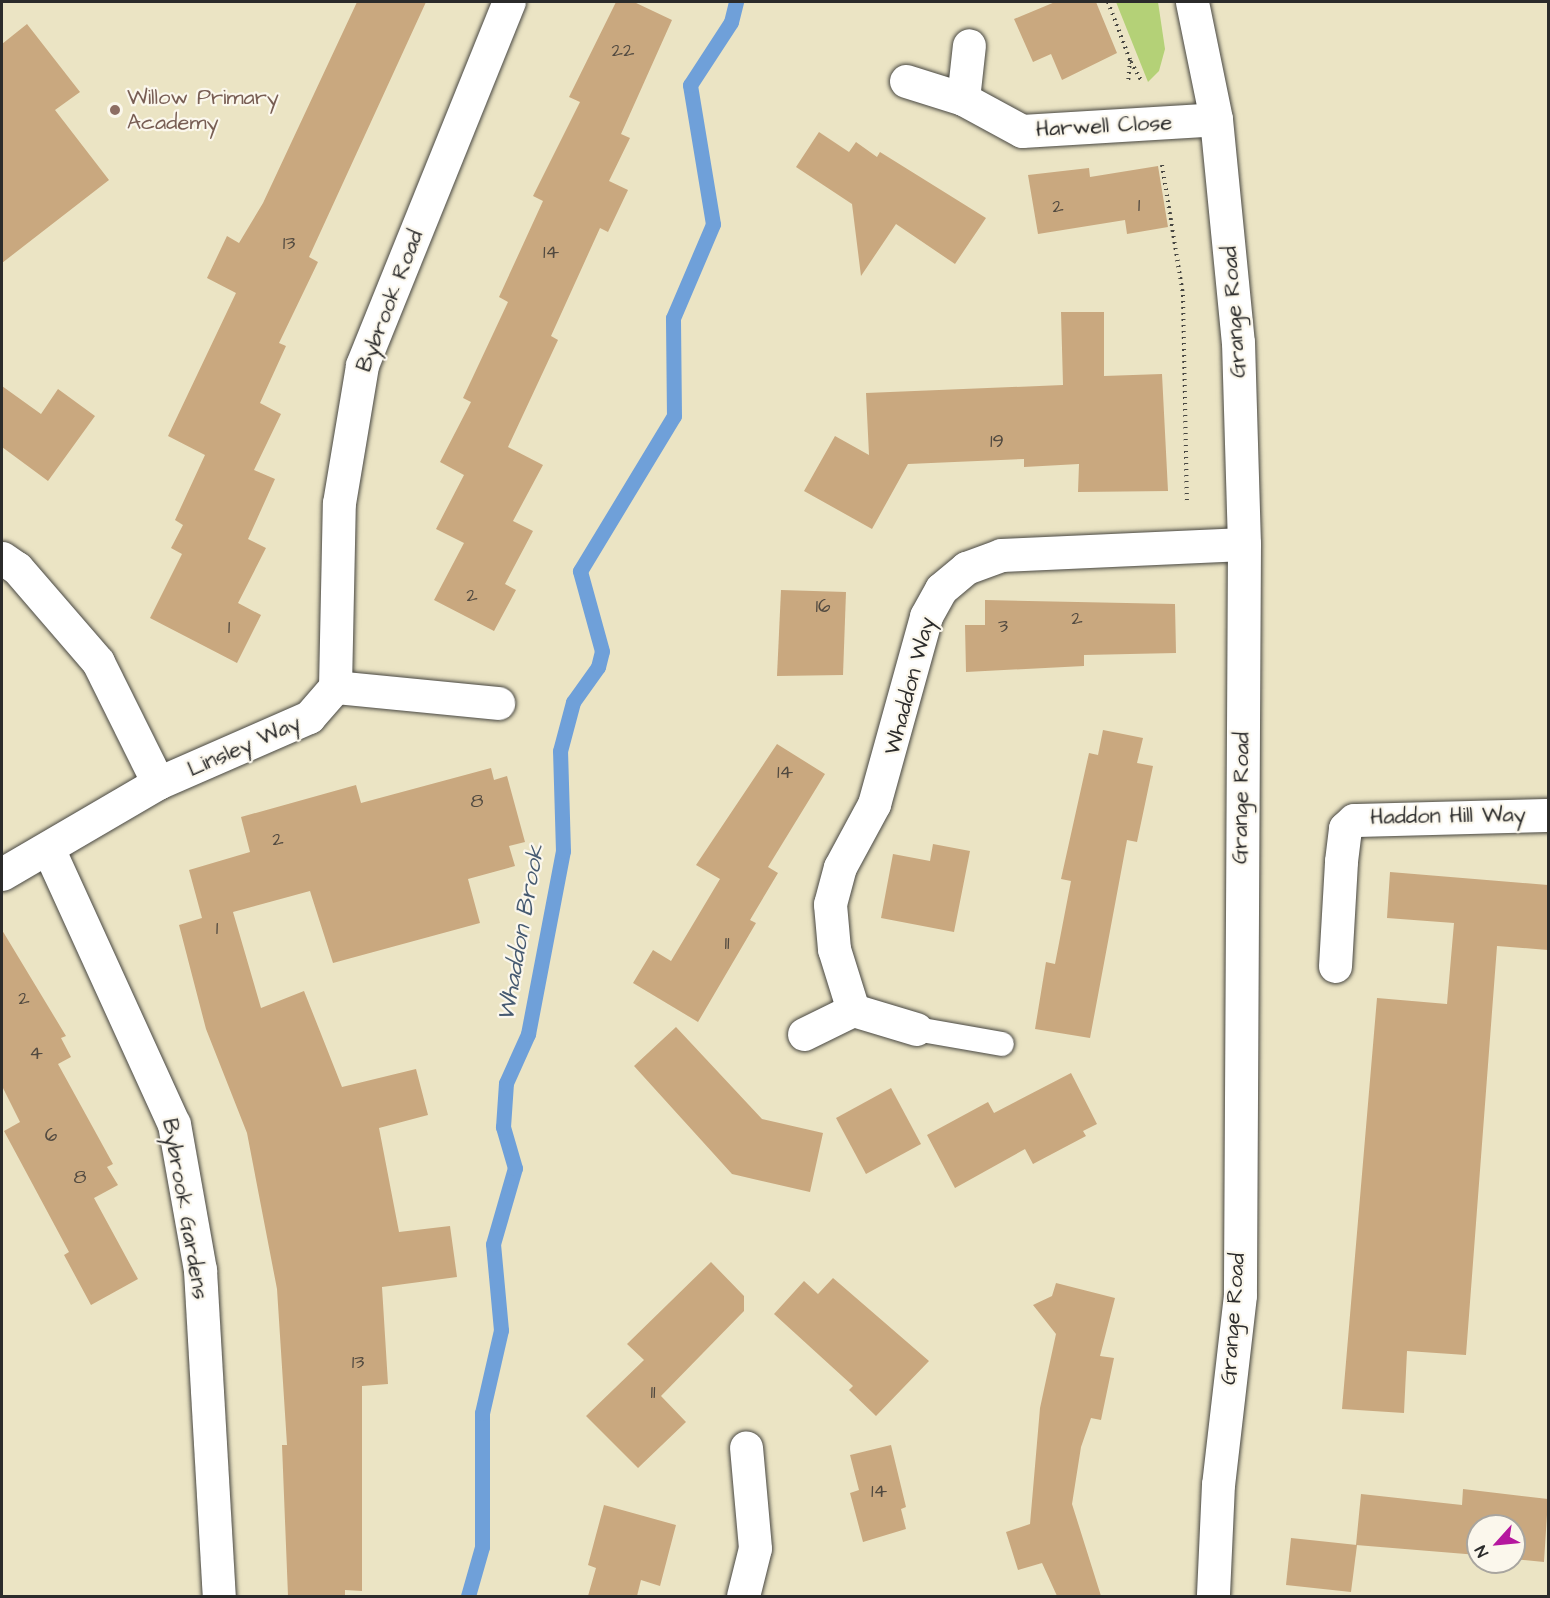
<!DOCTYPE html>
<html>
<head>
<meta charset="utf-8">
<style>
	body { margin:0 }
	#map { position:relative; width:1550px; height:1598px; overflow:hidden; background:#ebe4c4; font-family:"Architects Daughter",sans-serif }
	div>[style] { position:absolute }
	.green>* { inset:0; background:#b4d177 }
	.stream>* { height:15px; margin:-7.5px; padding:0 7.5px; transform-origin:7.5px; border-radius:7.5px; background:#6fa0d9 }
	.building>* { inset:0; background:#c9a87f }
	.path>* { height:4px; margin-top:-2px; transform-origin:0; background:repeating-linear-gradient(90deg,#484742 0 1.5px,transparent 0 6px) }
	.roads { filter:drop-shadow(0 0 2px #484742) drop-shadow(0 0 2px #484742) }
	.lane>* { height:24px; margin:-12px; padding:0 12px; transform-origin:12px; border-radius:12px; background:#fff }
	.street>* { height:33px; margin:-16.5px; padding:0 16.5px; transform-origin:16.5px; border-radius:16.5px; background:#fff }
	.dots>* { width:16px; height:16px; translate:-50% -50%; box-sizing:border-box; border:3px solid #fbf7ec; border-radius:50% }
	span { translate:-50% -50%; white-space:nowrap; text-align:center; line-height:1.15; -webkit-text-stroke:4.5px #fbf7ec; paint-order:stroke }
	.number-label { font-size:20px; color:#524a40 }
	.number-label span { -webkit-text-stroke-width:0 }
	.education-label { font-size:22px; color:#785e54 }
	.left { translate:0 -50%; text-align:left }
	.street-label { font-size:22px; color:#2b2b2b }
	.water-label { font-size:24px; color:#465a71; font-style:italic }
	.frame { position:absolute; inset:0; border:3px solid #2b2b2b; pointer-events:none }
	.north { position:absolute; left:1466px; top:1514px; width:60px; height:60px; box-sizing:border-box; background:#fbf7ec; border:2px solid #a8a59f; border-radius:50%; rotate:243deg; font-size:16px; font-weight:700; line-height:24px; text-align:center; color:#2b2b2b }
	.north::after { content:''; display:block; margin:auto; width:21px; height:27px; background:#b5179e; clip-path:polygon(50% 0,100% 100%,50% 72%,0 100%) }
</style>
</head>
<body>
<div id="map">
	<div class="green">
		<div style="clip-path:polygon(1116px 2px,1158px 2px,1165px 49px,1159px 71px,1148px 82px)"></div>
	</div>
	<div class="stream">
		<div style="left:468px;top:1596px;width:51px;rotate:-74.1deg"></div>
		<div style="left:482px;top:1547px;width:134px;rotate:-90deg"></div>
		<div style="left:482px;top:1413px;width:85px;rotate:-77.1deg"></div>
		<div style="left:501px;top:1330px;width:86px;rotate:-95.3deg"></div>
		<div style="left:493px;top:1244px;width:79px;rotate:-73.9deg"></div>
		<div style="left:515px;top:1168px;width:43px;rotate:-106.3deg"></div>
		<div style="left:503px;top:1127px;width:44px;rotate:-86.1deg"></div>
		<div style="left:506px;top:1083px;width:54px;rotate:-65.8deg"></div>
		<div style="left:528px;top:1034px;width:186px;rotate:-79.2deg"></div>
		<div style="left:563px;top:851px;width:100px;rotate:-91.7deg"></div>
		<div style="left:560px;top:751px;width:51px;rotate:-75.1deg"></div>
		<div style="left:573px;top:702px;width:43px;rotate:-54.5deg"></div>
		<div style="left:598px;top:667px;width:16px;rotate:-76deg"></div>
		<div style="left:602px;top:651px;width:83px;rotate:-105.4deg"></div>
		<div style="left:580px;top:571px;width:181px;rotate:-58.8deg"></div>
		<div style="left:674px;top:416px;width:98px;rotate:-90.6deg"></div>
		<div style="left:673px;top:318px;width:102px;rotate:-66.9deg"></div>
		<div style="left:713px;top:224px;width:141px;rotate:-99.4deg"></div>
		<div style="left:690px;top:85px;width:75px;rotate:-56.9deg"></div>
		<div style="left:731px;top:22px;width:21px;rotate:-76deg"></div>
	</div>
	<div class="building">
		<div style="clip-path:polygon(357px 2px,426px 2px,309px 257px,318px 262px,279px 343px,286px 346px,260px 403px,281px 414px,254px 470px,275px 479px,248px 539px,266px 548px,238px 603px,261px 615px,237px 663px,150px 618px,182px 554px,171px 548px,183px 525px,175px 520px,205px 455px,168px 436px,236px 293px,207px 278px,227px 236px,239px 243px,263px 203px)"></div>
		<div style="clip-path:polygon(616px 2px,634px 2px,672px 20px,621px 134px,630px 138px,609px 181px,628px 190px,608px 232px,600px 228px,551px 336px,558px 340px,508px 447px,543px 465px,513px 521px,533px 531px,505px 584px,516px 590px,494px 631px,434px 600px,464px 543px,436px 529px,464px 475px,440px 462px,471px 402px,463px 398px,508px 302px,499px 297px,543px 201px,533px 196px,580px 102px,569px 97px)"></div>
		<div style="clip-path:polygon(1055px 2px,1096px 2px,1117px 53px,1062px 80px,1051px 54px,1033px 62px,1014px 19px)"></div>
		<div style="clip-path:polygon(27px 24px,80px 92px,55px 110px,109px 180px,2px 263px,2px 44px)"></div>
		<div style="clip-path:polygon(819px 132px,849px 152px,856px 142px,877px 157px,880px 152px,986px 218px,955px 264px,896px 224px,861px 276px,852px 204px,796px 167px)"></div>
		<div style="clip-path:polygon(1158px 166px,1168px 227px,1127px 234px,1125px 220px,1038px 234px,1028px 175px,1089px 168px,1090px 177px)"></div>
		<div style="clip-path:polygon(1061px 312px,1104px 312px,1104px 376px,1162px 374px,1168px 491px,1078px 492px,1079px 464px,1024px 467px,1024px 459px,908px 464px,872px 529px,804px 491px,835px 436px,869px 455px,866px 393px,1063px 385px)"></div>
		<div style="clip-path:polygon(2px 386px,41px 414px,58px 389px,95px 416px,48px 481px,2px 447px)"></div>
		<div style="clip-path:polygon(781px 590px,846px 592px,843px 675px,777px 676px)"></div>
		<div style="clip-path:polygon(985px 600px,1175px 604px,1176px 653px,1084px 655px,1084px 666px,966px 672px,965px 625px,985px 625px)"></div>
		<div style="clip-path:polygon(1103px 730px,1143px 738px,1137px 763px,1153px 766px,1137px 842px,1127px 840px,1090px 1038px,1035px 1029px,1046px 962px,1055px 964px,1071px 881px,1061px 879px,1089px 753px,1098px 755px)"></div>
		<div style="clip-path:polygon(777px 744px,825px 774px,768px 867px,778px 873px,750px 920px,756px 923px,698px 1022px,633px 983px,653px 950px,671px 961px,720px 879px,696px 865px)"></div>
		<div style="clip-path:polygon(491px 768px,494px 780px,507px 776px,525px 842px,509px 846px,515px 866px,468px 879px,480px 923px,333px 963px,310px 891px,233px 912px,261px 1008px,304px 991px,342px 1087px,416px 1069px,428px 1115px,379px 1128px,399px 1232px,450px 1226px,457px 1277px,382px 1287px,388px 1384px,362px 1386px,362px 1591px,345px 1590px,345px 1596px,288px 1596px,282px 1445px,287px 1445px,277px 1289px,247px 1133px,206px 1029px,179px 925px,202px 918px,189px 870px,250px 852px,241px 817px,356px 785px,361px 803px)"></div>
		<div style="clip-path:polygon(933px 844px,970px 851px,954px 932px,881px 918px,893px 854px,930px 861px)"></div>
		<div style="clip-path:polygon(1390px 872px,1548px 885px,1548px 950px,1497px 946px,1466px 1355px,1407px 1351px,1404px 1413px,1342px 1409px,1377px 998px,1447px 1004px,1454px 923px,1387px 918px)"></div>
		<div style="clip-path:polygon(2px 930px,66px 1036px,61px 1038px,71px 1057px,58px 1064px,113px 1164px,107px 1167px,118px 1185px,94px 1198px,138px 1279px,91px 1305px,64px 1255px,69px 1252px,4px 1131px,20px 1122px,2px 1086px)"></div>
		<div style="clip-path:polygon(676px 1027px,762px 1119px,823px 1133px,810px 1192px,732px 1174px,634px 1066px)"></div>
		<div style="clip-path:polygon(1071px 1073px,1097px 1124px,1083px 1131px,1086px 1136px,1033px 1164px,1025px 1149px,955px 1188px,927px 1135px,988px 1102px,994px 1113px)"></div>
		<div style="clip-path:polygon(891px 1088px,921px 1144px,866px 1174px,836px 1118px)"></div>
		<div style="clip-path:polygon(711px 1262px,744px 1296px,744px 1311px,661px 1396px,686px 1422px,638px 1468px,586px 1416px,644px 1360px,627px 1344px)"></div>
		<div style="clip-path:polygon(833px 1278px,929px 1361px,876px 1416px,849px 1390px,853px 1386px,774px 1314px,804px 1281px,818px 1294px)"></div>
		<div style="clip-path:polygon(1056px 1283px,1115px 1298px,1100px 1356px,1114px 1358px,1101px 1420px,1091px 1418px,1081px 1447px,1072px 1504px,1101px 1596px,1057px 1596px,1042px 1563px,1018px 1570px,1006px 1532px,1030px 1524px,1040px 1408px,1056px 1334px,1033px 1305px,1052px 1296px)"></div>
		<div style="clip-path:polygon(891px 1445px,906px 1507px,901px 1509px,906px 1529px,863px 1542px,850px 1493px,859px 1490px,850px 1455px)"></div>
		<div style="clip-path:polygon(1463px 1489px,1548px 1499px,1544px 1562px,1514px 1559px,1514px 1526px,1478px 1526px,1478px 1555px,1356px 1545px,1361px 1494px,1462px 1505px)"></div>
		<div style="clip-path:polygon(604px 1505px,676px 1525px,660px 1586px,641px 1580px,637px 1596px,588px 1596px,596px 1568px,588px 1565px)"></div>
		<div style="clip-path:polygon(1291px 1538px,1357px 1545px,1351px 1592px,1286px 1585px)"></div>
	</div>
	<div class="path">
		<div style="left:1108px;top:2px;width:62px;rotate:69.2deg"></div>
		<div style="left:1130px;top:60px;width:21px;rotate:95deg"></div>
		<div style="left:1131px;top:62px;width:23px;rotate:61deg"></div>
		<div style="left:1162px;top:165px;width:132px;rotate:80.8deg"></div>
		<div style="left:1183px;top:295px;width:208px;rotate:88.9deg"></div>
	</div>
	<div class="roads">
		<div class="lane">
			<div style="left:916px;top:1029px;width:87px;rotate:9.9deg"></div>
		</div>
		<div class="street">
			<div style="left:1192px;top:2px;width:119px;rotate:78.4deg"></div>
			<div style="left:1216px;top:119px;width:224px;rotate:84.4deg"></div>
			<div style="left:1238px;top:342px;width:202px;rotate:88.3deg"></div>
			<div style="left:1244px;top:544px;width:751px;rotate:90.31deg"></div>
			<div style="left:1240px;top:1295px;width:190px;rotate:96.6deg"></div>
			<div style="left:1218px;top:1484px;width:112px;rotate:92.6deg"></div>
			<div style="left:906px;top:81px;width:60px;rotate:17.5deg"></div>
			<div style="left:963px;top:99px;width:67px;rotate:28.5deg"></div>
			<div style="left:1022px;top:131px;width:194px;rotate:-3.5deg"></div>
			<div style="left:963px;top:99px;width:54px;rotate:-83.7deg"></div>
			<div style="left:2px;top:558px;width:18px;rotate:34deg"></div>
			<div style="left:17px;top:568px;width:124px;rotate:49.2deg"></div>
			<div style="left:98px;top:662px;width:135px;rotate:63.6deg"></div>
			<div style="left:335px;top:687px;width:184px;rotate:-88.8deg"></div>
			<div style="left:339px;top:503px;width:140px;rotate:-80.5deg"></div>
			<div style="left:362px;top:365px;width:392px;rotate:-68deg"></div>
			<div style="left:48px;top:848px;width:303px;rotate:65.5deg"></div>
			<div style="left:174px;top:1124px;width:148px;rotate:79.9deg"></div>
			<div style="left:200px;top:1270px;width:327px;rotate:86.7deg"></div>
			<div style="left:2px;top:874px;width:181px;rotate:-30.3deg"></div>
			<div style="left:158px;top:783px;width:165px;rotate:-23.6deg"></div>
			<div style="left:309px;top:717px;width:40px;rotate:-49deg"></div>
			<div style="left:335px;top:687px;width:164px;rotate:5.6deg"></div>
			<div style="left:1335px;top:966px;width:105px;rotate:-86.7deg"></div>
			<div style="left:1341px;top:861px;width:33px;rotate:-83deg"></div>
			<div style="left:1345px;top:828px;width:12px;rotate:-42deg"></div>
			<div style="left:1354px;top:820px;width:194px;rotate:-1.5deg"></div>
			<div style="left:853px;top:1010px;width:64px;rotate:-107.3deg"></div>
			<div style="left:834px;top:949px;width:45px;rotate:-95.1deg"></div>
			<div style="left:830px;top:904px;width:38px;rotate:-75deg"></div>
			<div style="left:840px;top:867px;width:72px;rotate:-61.6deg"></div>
			<div style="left:874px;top:804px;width:195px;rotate:-74.5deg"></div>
			<div style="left:926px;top:616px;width:31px;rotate:-61deg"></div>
			<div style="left:941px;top:589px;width:33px;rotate:-40deg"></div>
			<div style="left:966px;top:568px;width:37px;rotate:-20deg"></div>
			<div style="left:1001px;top:555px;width:243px;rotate:-2.6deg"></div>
			<div style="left:804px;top:1034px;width:55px;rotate:-26.1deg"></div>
			<div style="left:853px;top:1010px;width:66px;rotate:16.8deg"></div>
			<div style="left:743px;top:1596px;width:49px;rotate:-76deg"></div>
			<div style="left:755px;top:1548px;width:101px;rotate:-95.1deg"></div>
		</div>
	</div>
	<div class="dots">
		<div style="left:115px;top:110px;background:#8d6e63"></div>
	</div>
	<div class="number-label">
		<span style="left:623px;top:50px">22</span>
		<span style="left:1139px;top:205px">1</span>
		<span style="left:1058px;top:206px">2</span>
		<span style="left:289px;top:243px">13</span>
		<span style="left:551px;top:252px">14</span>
		<span style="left:997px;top:441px">19</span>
		<span style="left:472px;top:595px">2</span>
		<span style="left:823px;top:606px">16</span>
		<span style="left:1077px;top:618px">2</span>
		<span style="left:1003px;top:626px">3</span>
		<span style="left:229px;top:627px">1</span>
		<span style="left:785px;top:772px">14</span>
		<span style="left:477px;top:801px">8</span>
		<span style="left:278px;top:839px">2</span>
		<span style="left:217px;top:928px">1</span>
		<span style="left:727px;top:943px">11</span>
		<span style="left:24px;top:998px">2</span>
		<span style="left:36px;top:1053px">4</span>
		<span style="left:51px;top:1135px">6</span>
		<span style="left:80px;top:1177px">8</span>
		<span style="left:358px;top:1362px">13</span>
		<span style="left:653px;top:1392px">11</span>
		<span style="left:879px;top:1491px">14</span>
	</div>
	<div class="education-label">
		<span class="left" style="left:127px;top:110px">Willow Primary<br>Academy</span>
	</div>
	<div class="street-label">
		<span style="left:1104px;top:126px;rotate:-3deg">Harwell Close</span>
		<span style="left:390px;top:301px;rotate:-69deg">Bybrook Road</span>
		<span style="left:1234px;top:312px;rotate:-94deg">Grange Road</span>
		<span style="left:910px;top:686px;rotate:-75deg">Whaddon Way</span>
		<span style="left:244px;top:746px;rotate:-24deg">Linsley Way</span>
		<span style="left:1241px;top:798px;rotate:-89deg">Grange Road</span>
		<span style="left:1448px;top:816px;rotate:-1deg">Haddon Hill Way</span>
		<span style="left:185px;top:1209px;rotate:80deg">Bybrook Gardens</span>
		<span style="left:1233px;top:1319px;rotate:-86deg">Grange Road</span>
	</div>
	<div class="water-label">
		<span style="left:522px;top:933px;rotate:-80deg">Whaddon Brook</span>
	</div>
	<div class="frame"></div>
	<div class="north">N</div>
</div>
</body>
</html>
